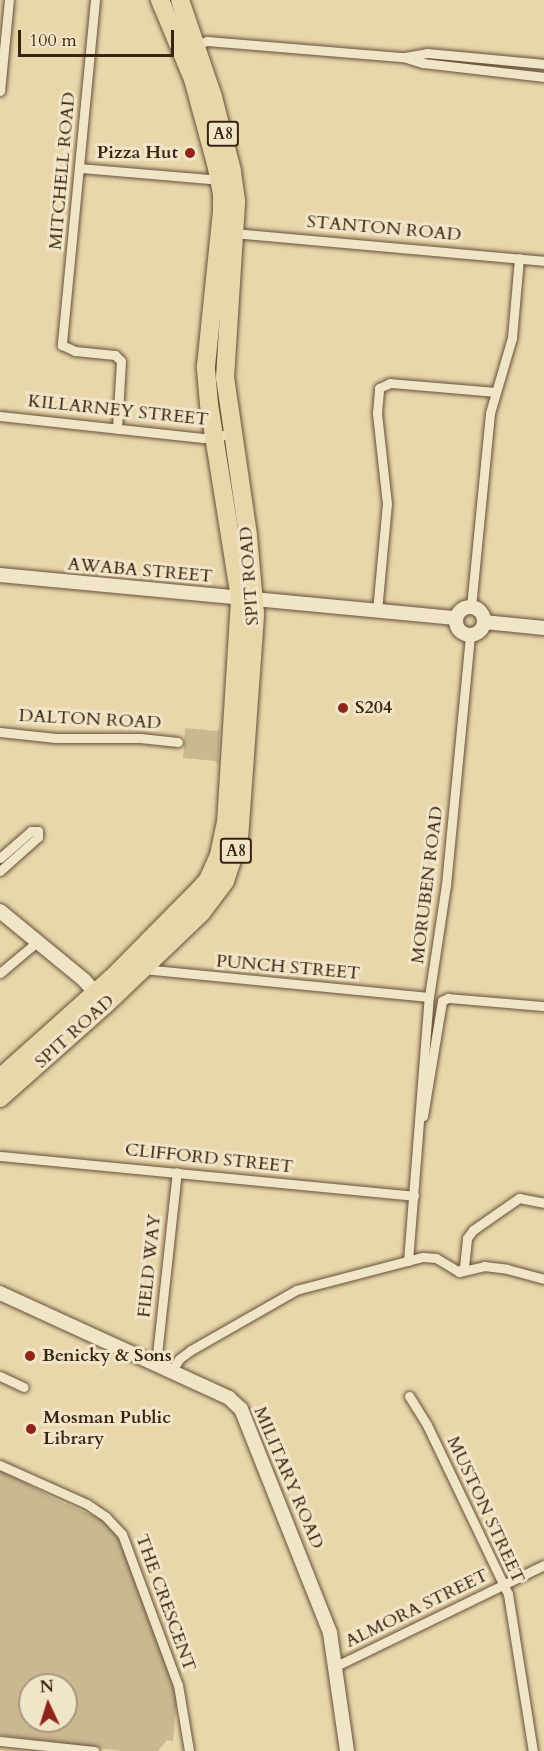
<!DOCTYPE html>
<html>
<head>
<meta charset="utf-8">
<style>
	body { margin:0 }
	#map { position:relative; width:544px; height:1751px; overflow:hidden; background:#e9d7ab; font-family:Cardo,serif }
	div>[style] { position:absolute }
	.green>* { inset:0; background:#cbb891 }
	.roads { filter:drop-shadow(0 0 2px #665039) drop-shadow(0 0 2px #665039) }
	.street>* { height:9px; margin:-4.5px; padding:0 4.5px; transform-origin:4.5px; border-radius:4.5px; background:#f1e5c8 }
	.secondary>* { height:14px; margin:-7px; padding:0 7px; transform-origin:7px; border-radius:7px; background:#f1e5c8 }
	.secondary>.ring { margin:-7px; padding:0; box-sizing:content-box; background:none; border:14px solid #f1e5c8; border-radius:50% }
	.highway>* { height:18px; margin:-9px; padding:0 9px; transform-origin:9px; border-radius:9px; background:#e9d7ab }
	.dots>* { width:16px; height:16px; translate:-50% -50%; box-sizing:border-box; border:3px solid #f1e5c8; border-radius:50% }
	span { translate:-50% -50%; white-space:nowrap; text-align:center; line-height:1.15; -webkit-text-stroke:6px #f1e5c8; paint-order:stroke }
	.shield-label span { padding:2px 4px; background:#f1e5c8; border:2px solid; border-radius:4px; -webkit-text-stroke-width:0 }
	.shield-label { font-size:16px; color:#3a2313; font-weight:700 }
	.poi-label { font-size:18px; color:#3a2313; font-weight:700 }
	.right { translate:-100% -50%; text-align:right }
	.left { translate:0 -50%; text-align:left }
	.street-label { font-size:18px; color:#3a2313 }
	.north { position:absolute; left:18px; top:1673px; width:60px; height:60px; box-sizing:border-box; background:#f1e5c8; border:2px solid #a89780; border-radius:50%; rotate:356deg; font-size:16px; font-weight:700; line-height:24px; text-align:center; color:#3a2313 }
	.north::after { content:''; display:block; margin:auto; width:21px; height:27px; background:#8f2418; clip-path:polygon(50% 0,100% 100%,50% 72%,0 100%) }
	.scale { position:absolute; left:18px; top:30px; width:156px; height:27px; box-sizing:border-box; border:3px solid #3a2313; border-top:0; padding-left:8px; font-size:18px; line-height:21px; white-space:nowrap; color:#3a2313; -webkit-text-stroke:4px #f1e5c8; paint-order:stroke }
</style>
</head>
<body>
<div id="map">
	<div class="green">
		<div style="clip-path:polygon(220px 727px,218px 764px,215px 761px,183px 758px,185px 728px,217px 731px)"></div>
		<div style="clip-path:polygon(evenodd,0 1470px,61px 1502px,122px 1528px,178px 1685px,173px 1741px,167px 1740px,158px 1751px,122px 1751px,0 1735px,0 1470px,30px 1685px,66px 1685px,66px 1721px,30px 1721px,30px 1685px)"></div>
	</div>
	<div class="roads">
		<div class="street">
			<div style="left:95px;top:0;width:347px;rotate:95.5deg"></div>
			<div style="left:62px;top:345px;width:14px;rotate:25deg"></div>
			<div style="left:75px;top:351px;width:40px;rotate:5.7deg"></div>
			<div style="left:115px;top:355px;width:8px;rotate:45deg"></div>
			<div style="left:121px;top:361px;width:68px;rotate:93.4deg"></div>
			<div style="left:193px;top:46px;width:15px;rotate:-20deg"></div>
			<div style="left:207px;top:41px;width:197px;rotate:4.7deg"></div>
			<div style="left:403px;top:57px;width:21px;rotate:17deg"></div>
			<div style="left:423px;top:63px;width:122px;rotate:6.6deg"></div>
			<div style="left:405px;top:57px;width:22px;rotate:-10deg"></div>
			<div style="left:427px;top:53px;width:118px;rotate:5.4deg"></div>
			<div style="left:0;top:91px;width:91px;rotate:-84.4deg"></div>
			<div style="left:80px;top:168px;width:140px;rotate:4.9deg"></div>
			<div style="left:232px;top:233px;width:313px;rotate:5.1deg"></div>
			<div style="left:0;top:416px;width:204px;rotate:6.2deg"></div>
			<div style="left:203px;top:438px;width:29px;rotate:-8deg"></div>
			<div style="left:471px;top:607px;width:195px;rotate:-84.4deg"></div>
			<div style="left:490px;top:413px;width:78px;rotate:-73.7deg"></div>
			<div style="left:512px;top:338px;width:80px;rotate:-85deg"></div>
			<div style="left:377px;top:611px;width:107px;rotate:-84.7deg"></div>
			<div style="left:387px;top:504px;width:92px;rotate:-96.3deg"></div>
			<div style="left:377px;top:413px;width:25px;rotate:-85deg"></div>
			<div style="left:379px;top:388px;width:12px;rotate:-24deg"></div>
			<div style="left:390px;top:383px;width:105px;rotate:4.9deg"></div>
			<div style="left:0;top:732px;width:56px;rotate:6.1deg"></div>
			<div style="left:56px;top:738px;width:84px"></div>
			<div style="left:140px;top:738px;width:38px;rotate:6deg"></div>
			<div style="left:0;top:858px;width:41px;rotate:-41.1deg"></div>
			<div style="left:31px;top:831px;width:7px"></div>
			<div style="left:38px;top:831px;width:6px;rotate:90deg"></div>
			<div style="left:38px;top:837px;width:51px;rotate:138.2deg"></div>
			<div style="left:143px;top:969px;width:287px;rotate:5.6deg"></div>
			<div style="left:0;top:973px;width:48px;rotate:-40deg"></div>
			<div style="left:423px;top:1116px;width:117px;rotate:-80.6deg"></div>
			<div style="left:442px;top:1001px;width:7px;rotate:-27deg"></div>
			<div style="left:448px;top:998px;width:96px;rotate:4.8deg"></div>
			<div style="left:0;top:1156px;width:416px;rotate:5.5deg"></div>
			<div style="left:408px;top:1261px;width:265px;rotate:-85.5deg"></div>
			<div style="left:429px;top:997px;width:113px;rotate:-81.4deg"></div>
			<div style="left:446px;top:885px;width:251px;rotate:-84.5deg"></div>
			<div style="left:459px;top:1272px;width:7px;rotate:-45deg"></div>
			<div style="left:464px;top:1267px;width:29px;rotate:-84deg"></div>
			<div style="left:467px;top:1238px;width:10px;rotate:-53deg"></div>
			<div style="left:473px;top:1230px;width:56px;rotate:-34.8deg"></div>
			<div style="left:519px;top:1198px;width:25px;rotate:11deg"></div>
			<div style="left:459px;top:1272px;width:26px;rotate:-13deg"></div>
			<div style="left:484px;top:1266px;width:23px;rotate:7deg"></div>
			<div style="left:507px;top:1269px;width:38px;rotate:15deg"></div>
			<div style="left:156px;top:1364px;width:193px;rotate:-83.8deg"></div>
			<div style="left:171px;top:1372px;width:15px;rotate:-58deg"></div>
			<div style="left:179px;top:1359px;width:15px;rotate:-37deg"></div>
			<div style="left:191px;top:1350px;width:121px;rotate:-29.7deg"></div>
			<div style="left:296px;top:1290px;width:131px;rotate:-14.6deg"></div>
			<div style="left:423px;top:1257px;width:13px;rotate:4deg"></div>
			<div style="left:436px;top:1258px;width:27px;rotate:31deg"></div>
			<div style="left:0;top:1376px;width:26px;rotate:25deg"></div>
			<div style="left:409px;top:1396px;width:34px;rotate:58deg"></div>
			<div style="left:427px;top:1425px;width:187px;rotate:64.4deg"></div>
			<div style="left:508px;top:1594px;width:159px;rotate:81deg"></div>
			<div style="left:0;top:1465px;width:95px;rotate:24.1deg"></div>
			<div style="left:87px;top:1504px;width:23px;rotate:34deg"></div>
			<div style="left:106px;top:1517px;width:23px;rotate:47deg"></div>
			<div style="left:122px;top:1534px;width:161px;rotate:69.7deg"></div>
			<div style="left:178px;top:1685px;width:67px;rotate:80.5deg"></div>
			<div style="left:336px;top:1666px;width:231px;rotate:-25.9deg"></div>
			<div style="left:0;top:1741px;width:95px;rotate:6.1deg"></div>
		</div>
		<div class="secondary">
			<div style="left:0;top:575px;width:458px;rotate:5.4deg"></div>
			<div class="ring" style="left:456px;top:607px;width:14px;height:14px"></div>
			<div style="left:484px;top:622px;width:60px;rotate:5.7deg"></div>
			<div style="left:0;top:911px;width:109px;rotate:39.4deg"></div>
			<div style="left:84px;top:980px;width:27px;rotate:48deg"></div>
			<div style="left:0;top:1293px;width:252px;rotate:24.6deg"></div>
			<div style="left:229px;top:1398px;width:16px;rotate:43deg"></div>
			<div style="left:241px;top:1409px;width:241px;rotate:68.3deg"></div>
			<div style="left:330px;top:1633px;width:119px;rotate:81.8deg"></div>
		</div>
		<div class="highway">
			<div style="left:0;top:1078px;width:150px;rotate:-41.8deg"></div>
			<div style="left:112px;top:978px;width:125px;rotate:-45.3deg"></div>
			<div style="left:200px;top:889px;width:12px;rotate:-48deg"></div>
			<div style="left:208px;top:880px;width:27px;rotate:-66deg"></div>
			<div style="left:219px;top:855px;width:33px;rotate:-78deg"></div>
			<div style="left:226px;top:823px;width:225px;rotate:-86.4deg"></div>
			<div style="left:240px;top:598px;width:196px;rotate:-99.1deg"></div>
			<div style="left:209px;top:404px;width:38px;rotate:-95deg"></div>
			<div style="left:206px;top:366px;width:155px;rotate:-84.1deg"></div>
			<div style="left:222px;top:212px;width:18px;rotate:-90deg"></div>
			<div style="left:222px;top:194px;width:31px;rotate:-101deg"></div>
			<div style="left:216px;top:164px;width:88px;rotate:-105.1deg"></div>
			<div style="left:193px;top:79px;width:86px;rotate:-112.7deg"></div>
			<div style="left:0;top:1098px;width:142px;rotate:-41.6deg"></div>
			<div style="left:106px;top:1004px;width:132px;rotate:-43.8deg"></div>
			<div style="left:201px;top:913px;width:40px;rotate:-53deg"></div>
			<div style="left:225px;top:881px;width:44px;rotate:-71.6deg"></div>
			<div style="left:239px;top:839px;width:226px;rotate:-85.9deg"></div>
			<div style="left:255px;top:614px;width:79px;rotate:-95.1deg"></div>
			<div style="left:248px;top:535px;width:159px;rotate:-98.3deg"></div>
			<div style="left:225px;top:378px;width:177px;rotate:-86.4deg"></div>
			<div style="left:236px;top:201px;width:30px;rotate:-98deg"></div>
			<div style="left:232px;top:171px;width:76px;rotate:-104.4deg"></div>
			<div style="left:213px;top:97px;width:102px;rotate:-108.8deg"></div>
		</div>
	</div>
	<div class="dots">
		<div style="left:190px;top:153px;background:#8f2418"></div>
		<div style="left:343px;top:708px;background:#8f2418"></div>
		<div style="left:30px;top:1356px;background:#8f2418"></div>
		<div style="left:31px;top:1429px;background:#8f2418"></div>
	</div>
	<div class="shield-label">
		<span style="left:223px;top:134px">A8</span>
		<span style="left:236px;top:851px">A8</span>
	</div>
	<div class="poi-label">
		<span class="right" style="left:178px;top:153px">Pizza Hut</span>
		<span class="left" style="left:355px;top:708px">S204</span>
		<span class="left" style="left:42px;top:1356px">Benicky &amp; Sons</span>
		<span class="left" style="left:43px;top:1429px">Mosman Public<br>Library</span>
	</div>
	<div class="street-label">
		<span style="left:63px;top:171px;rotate:-85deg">MITCHELL ROAD</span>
		<span style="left:384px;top:229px;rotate:5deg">STANTON ROAD</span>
		<span style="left:118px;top:411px;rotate:6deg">KILLARNEY STREET</span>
		<span style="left:140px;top:571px;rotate:5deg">AWABA STREET</span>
		<span style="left:250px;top:576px;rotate:-94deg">SPIT ROAD</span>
		<span style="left:90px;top:720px;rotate:3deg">DALTON ROAD</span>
		<span style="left:428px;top:885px;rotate:-83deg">MORUBEN ROAD</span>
		<span style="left:288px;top:968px;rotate:5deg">PUNCH STREET</span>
		<span style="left:75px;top:1032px;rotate:-42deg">SPIT ROAD</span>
		<span style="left:209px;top:1159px;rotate:6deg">CLIFFORD STREET</span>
		<span style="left:150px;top:1266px;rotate:-84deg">FIELD WAY</span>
		<span style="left:288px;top:1478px;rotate:67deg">MILITARY ROAD</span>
		<span style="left:485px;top:1510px;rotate:65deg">MUSTON STREET</span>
		<span style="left:165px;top:1603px;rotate:70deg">THE CRESCENT</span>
		<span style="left:417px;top:1609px;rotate:-26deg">ALMORA STREET</span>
	</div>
	<div class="north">N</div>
	<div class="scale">100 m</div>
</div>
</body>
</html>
